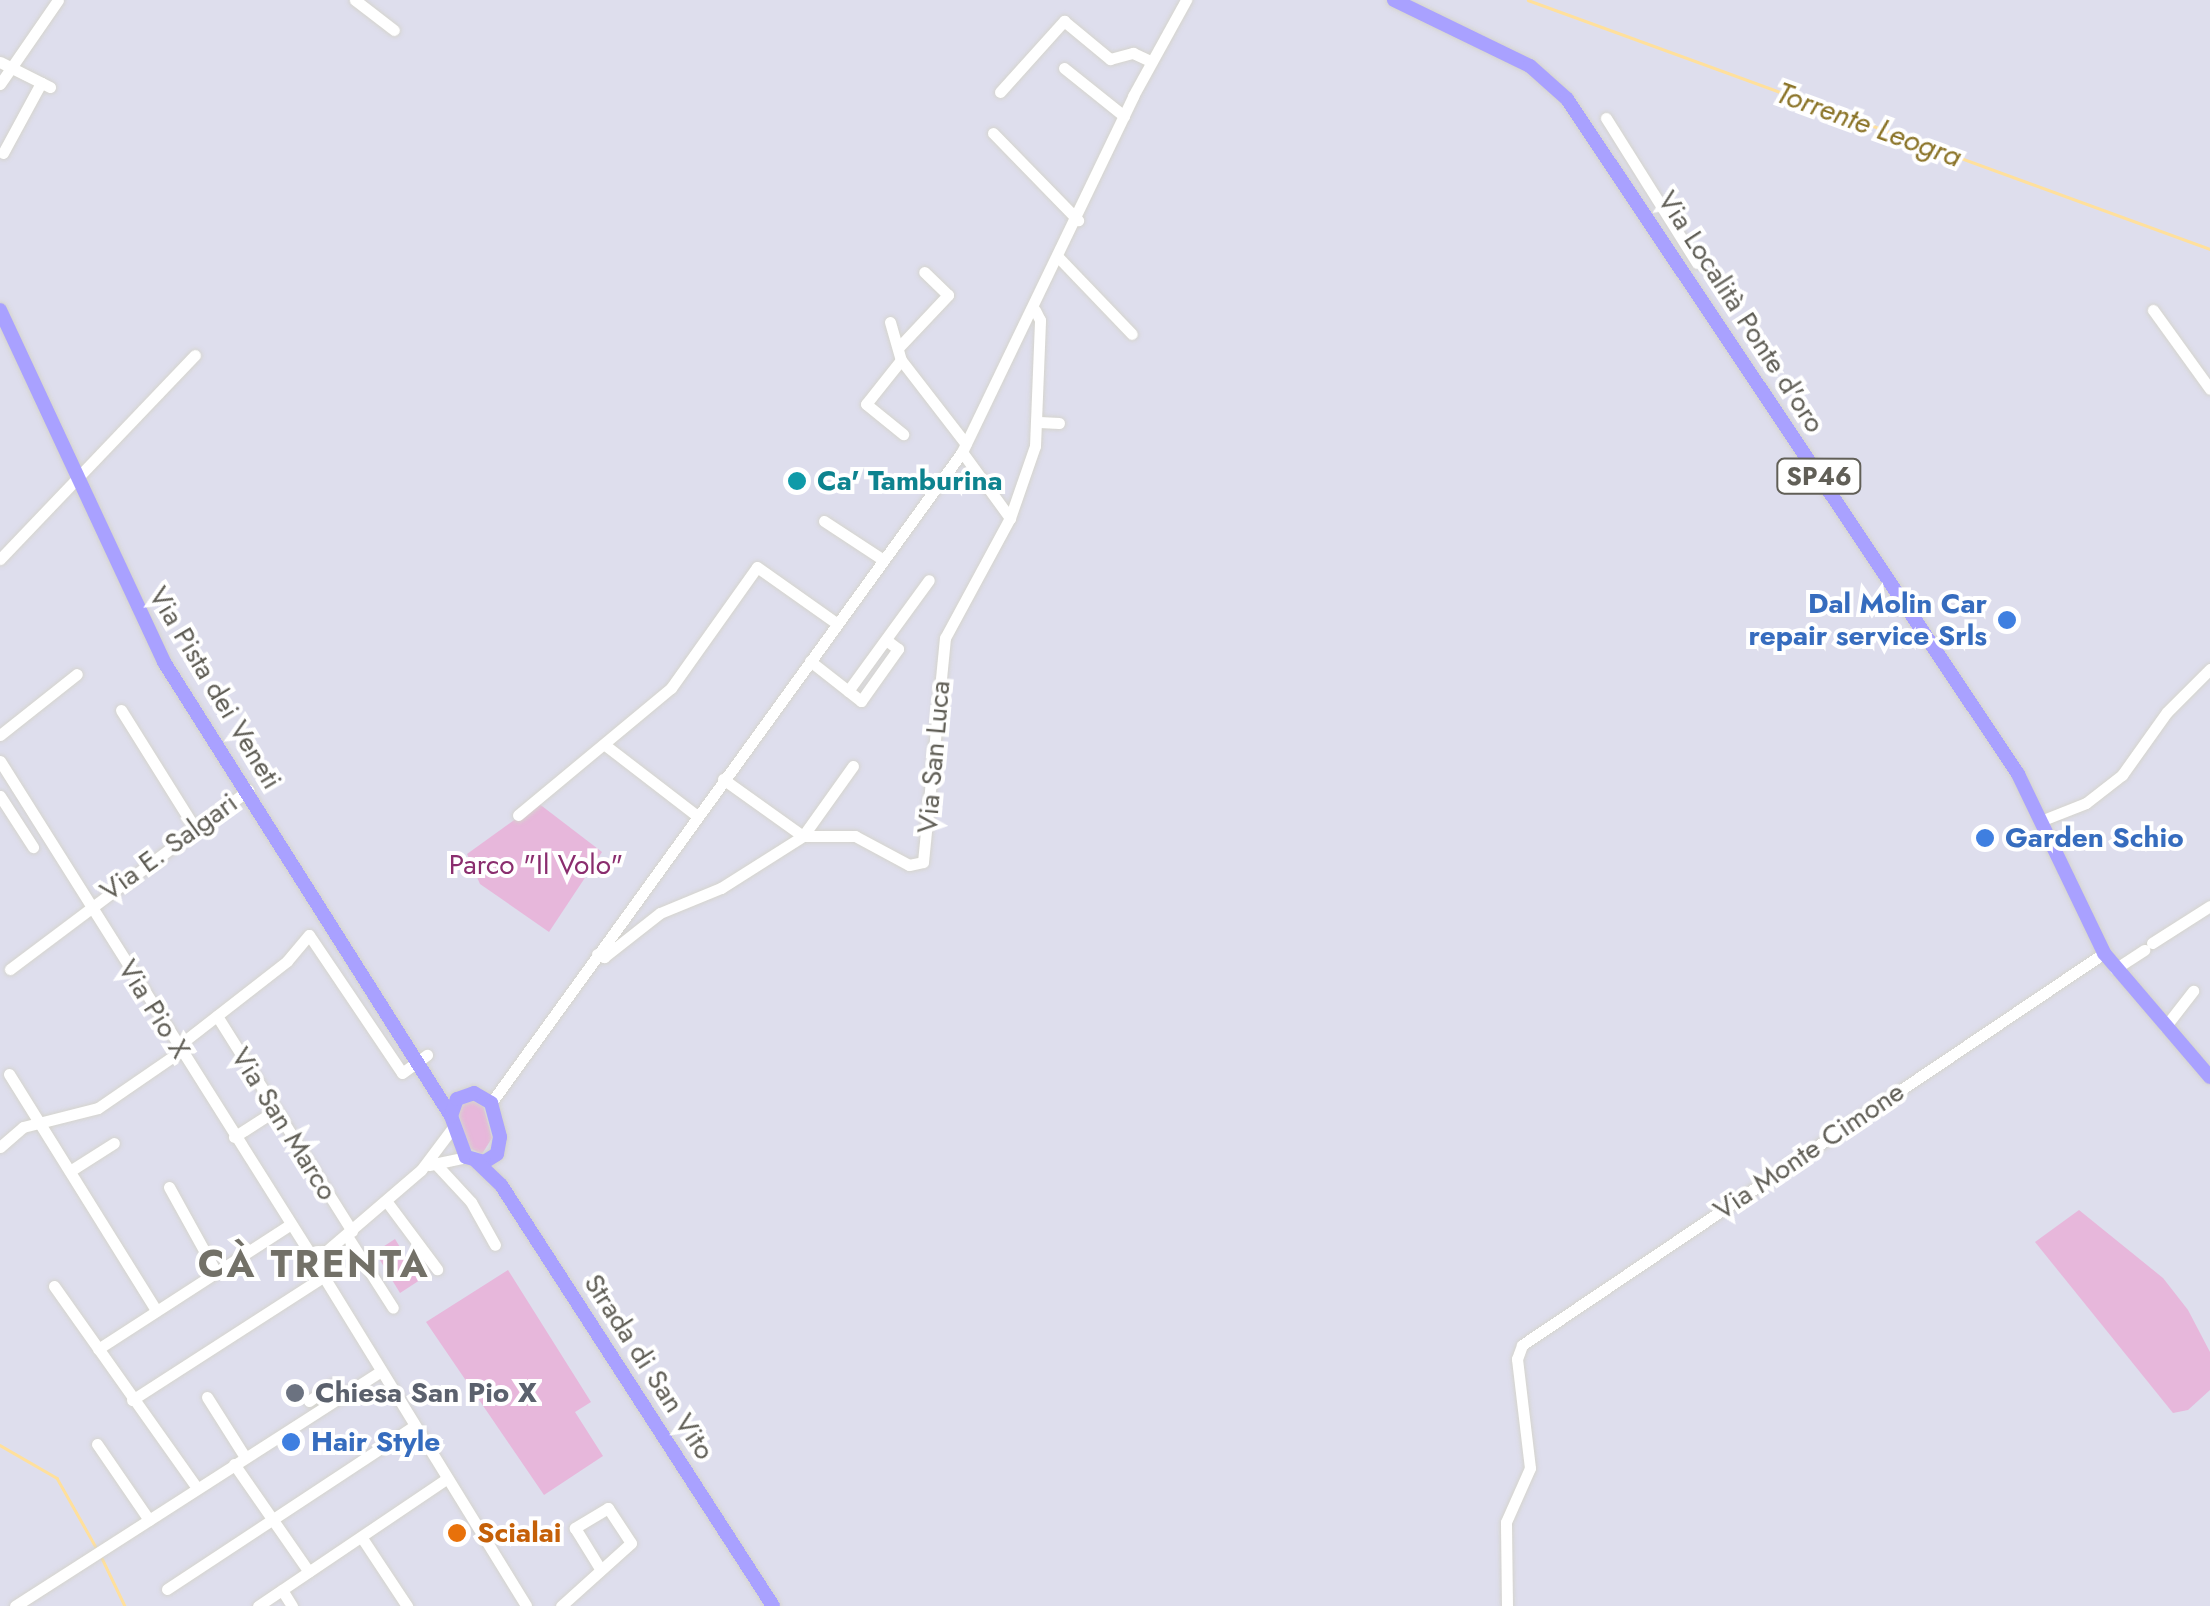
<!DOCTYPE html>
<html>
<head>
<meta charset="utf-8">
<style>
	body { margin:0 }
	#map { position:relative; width:2210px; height:1606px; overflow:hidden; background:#dedeed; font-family:Jost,sans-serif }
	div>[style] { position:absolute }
	.green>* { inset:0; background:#e7b7db }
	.stream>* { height:2.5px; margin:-1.25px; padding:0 1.25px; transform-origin:1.25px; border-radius:1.25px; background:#ffe09c }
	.roads { filter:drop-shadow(0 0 2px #d5d4cd) drop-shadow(0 0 2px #d5d4cd) }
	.minor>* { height:11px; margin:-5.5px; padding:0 5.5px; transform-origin:5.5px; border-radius:5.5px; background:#fff }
	.minor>.ring { margin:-5.5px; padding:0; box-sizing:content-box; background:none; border:11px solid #fff; border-radius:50% }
	.major>* { height:14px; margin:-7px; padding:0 7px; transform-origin:7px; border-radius:7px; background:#a9a1ff }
	.dots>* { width:28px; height:28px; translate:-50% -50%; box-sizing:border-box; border:5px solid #fff; border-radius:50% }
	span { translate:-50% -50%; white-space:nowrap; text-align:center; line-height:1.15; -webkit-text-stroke:8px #fff; paint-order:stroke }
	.shield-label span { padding:2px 8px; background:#fff; border:2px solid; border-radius:8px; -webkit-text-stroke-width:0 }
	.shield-label { font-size:25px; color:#615f57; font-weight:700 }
	.street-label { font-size:28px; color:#615f57 }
	.culture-label { font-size:28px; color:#0d838f; font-weight:700 }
	.left { translate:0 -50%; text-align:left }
	.shop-label { font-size:28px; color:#366cbe; font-weight:700 }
	.right { translate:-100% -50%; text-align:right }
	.park-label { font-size:28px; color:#8a2d6e }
	.worship-label { font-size:28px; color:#5b616d; font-weight:700 }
	.food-label { font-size:28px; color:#c56008; font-weight:700 }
	.water-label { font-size:30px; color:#8b7428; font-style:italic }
	.district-label { font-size:38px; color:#737168; font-weight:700; letter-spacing:2.5px }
</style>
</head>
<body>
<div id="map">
	<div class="green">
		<div style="clip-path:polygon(538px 803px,602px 852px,549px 932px,480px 884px,467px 854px)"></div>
		<div style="clip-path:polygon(474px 1099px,483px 1105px,492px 1138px,482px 1154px,469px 1148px,459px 1115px,461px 1105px)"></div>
		<div style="clip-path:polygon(2079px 1210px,2163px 1278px,2188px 1310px,2210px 1352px,2210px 1390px,2188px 1410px,2173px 1413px,2035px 1242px)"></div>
		<div style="clip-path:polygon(395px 1239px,420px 1280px,400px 1293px,375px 1252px)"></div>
		<div style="clip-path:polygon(508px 1270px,591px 1402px,575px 1412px,603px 1456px,544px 1495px,426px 1322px)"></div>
	</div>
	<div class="stream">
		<div style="left:1528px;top:0;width:726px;rotate:20.06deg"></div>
		<div style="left:0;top:1445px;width:66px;rotate:30.1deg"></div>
		<div style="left:57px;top:1478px;width:81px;rotate:60.6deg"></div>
		<div style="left:101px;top:1556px;width:55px;rotate:64.4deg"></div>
	</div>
	<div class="roads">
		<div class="minor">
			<div style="left:355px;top:0;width:49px;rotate:37.6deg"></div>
			<div style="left:0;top:62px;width:56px;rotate:26.6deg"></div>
			<div style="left:1064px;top:68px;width:77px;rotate:38.7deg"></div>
			<div style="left:0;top:84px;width:102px;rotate:-55.4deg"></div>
			<div style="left:1000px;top:92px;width:96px;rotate:-48deg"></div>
			<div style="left:1064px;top:21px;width:60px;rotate:39.6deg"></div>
			<div style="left:1110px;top:59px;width:24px;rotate:-15deg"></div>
			<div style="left:1133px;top:53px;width:19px;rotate:25deg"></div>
			<div style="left:1606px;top:118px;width:171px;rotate:57.9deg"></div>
			<div style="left:993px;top:133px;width:122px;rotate:45.7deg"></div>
			<div style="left:3px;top:153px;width:80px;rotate:-61.5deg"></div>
			<div style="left:1059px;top:258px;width:105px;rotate:46.2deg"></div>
			<div style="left:2153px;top:310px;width:97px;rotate:54.2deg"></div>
			<div style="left:890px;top:322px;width:40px;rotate:74deg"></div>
			<div style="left:901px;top:360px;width:106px;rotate:52.3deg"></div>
			<div style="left:898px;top:348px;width:73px;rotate:-46.7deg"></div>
			<div style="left:948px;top:295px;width:33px;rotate:-136deg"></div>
			<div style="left:901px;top:360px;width:56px;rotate:128.5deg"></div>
			<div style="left:866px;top:404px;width:48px;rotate:39deg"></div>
			<div style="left:1039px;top:422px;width:20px;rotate:3deg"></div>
			<div style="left:962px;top:452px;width:82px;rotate:54deg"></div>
			<div style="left:824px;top:521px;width:69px;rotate:33.2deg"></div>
			<div style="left:0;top:559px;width:282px;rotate:-46.3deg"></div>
			<div style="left:810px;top:661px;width:65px;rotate:38.1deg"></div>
			<div style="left:861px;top:701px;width:64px;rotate:-54.6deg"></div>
			<div style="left:898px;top:649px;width:15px;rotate:-143deg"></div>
			<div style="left:848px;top:691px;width:137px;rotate:-53.9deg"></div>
			<div style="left:121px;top:710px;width:138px;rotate:58deg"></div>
			<div style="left:0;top:735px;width:98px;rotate:-38.4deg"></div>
			<div style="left:605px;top:745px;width:115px;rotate:37.6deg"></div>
			<div style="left:0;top:761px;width:584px;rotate:57.81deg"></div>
			<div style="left:723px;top:779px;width:98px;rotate:35.5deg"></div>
			<div style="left:803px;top:836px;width:86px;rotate:-54.5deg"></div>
			<div style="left:0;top:796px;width:61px;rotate:57.1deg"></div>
			<div style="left:518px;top:815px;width:199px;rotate:-39.7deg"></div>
			<div style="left:671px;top:688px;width:148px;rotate:-54.6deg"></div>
			<div style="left:757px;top:567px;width:97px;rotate:35.3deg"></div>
			<div style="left:2043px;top:820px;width:46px;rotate:-21.6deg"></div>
			<div style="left:2086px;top:803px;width:46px;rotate:-37.9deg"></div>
			<div style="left:2122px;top:775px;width:77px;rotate:-54.5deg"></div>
			<div style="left:2167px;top:712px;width:61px;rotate:-45deg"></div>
			<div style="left:2152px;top:943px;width:69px;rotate:-32.5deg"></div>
			<div style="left:597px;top:954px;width:8px;rotate:23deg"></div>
			<div style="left:604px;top:957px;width:71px;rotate:-38.2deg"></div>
			<div style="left:660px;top:913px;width:66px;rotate:-22.3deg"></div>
			<div style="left:721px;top:888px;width:97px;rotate:-32.4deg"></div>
			<div style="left:803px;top:836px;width:52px"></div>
			<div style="left:855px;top:836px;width:61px;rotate:28.2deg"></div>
			<div style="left:909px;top:865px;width:14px;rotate:-12deg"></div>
			<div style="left:923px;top:862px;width:225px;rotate:-84.4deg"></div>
			<div style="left:945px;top:638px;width:136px;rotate:-61.6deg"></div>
			<div style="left:1010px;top:518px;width:76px;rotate:-70.9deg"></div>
			<div style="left:1035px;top:446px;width:126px;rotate:-87.7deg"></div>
			<div style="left:1040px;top:320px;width:11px;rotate:-117deg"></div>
			<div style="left:10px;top:969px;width:298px;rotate:-36.9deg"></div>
			<div style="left:2115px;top:969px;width:35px;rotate:-33deg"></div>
			<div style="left:217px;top:1016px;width:254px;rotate:57.9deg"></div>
			<div style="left:2165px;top:1027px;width:46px;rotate:-52.1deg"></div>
			<div style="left:178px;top:1046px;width:138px;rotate:-37.9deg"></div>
			<div style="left:287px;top:961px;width:34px;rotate:-50deg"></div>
			<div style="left:309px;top:935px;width:166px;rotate:56deg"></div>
			<div style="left:402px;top:1073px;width:31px;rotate:-36deg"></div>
			<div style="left:9px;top:1074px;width:278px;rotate:58.1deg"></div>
			<div style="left:491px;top:1103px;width:804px;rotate:-54.11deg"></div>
			<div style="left:962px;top:452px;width:395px;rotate:-64.3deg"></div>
			<div style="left:1133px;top:96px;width:110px;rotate:-61.1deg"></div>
			<div style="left:234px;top:1137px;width:50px;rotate:-32.7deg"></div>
			<div style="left:0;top:1147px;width:30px;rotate:-41deg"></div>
			<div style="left:23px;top:1127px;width:77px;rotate:-14.2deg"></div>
			<div style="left:98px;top:1108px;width:101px;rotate:-34.5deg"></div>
			<div style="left:434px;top:1162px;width:54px;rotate:47.2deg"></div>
			<div style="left:471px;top:1202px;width:49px;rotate:60.8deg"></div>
			<div style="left:429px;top:1165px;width:38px;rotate:-12deg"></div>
			<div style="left:70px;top:1171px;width:52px;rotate:-32.5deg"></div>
			<div style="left:169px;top:1187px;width:97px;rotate:61.1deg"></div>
			<div style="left:387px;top:1202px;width:84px;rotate:53.3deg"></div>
			<div style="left:347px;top:1236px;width:85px;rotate:57.4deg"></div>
			<div class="ring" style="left:309px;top:1251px;width:7px;height:7px"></div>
			<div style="left:323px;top:1254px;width:129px;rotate:-40.6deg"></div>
			<div style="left:421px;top:1170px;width:55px;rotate:-53.1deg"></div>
			<div style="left:319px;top:1269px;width:395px;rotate:58.4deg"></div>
			<div style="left:54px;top:1286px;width:247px;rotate:54.7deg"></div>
			<div style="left:98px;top:1349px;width:226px;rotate:-32.9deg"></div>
			<div style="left:207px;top:1397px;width:71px;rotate:57.7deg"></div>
			<div style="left:132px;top:1400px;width:225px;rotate:-32.8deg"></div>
			<div style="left:309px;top:1401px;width:29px;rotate:-35deg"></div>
			<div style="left:97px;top:1444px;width:92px;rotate:55.6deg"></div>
			<div style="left:234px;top:1464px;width:131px;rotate:55.2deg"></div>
			<div style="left:362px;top:1538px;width:82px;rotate:56.5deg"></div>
			<div style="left:167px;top:1589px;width:295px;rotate:-33.4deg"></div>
			<div style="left:282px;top:1590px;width:19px;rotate:58deg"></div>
			<div style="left:15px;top:1606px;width:433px;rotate:-32.7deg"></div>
			<div style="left:258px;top:1606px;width:227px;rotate:-34deg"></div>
			<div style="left:561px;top:1606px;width:94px;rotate:-42deg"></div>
			<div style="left:631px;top:1543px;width:42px;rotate:-123.3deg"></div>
			<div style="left:608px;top:1508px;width:39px;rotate:149deg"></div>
			<div style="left:575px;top:1528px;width:46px;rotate:58.4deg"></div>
			<div style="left:1507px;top:1606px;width:84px;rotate:-90.7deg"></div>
			<div style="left:1506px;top:1522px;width:59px;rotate:-66deg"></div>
			<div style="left:1530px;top:1468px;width:110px;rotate:-96.8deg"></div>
			<div style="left:1517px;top:1359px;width:15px;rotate:-70deg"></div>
			<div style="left:1522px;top:1345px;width:702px;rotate:-33.96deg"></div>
		</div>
		<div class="major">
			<div style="left:1394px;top:0;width:151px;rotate:25.9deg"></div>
			<div style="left:1530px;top:66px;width:50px;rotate:41.7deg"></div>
			<div style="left:1567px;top:99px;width:812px;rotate:56.25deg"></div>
			<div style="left:2018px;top:774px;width:199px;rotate:64.3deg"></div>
			<div style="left:2104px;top:953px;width:163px;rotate:49.5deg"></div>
			<div style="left:0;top:310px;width:388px;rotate:65deg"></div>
			<div style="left:164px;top:662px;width:537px;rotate:57.7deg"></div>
			<div style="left:474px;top:1093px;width:20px;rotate:30deg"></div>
			<div style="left:491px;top:1103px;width:35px;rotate:75deg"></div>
			<div style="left:500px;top:1137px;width:17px;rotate:100deg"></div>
			<div style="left:497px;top:1154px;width:15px;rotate:148deg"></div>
			<div style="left:484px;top:1162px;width:19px;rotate:-164deg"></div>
			<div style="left:466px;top:1157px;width:44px;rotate:-110.1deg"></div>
			<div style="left:451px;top:1116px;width:18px;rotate:-71deg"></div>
			<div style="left:457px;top:1099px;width:18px;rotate:-19deg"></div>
			<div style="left:476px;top:1161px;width:35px;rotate:44deg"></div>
			<div style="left:501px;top:1185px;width:501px;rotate:57.13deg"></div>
		</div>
	</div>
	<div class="dots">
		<div style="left:797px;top:481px;background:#0f9aa8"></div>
		<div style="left:2007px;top:620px;background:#3f7fe0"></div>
		<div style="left:1985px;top:838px;background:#3f7fe0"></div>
		<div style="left:295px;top:1393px;background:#6b7280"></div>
		<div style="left:291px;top:1442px;background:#3f7fe0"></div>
		<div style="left:457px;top:1533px;background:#e8710a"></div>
	</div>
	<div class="shield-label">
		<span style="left:1819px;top:476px">SP46</span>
	</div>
	<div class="street-label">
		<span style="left:1741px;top:312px;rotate:57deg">Via Località Ponte d'oro</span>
		<span style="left:215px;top:688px;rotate:59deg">Via Pista dei Veneti</span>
		<span style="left:934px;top:757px;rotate:-85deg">Via San Luca</span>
		<span style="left:169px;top:847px;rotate:-36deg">Via E. Salgari</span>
		<span style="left:154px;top:1009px;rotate:58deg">Via Pio X</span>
		<span style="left:284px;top:1124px;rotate:58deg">Via San Marco</span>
		<span style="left:1809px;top:1151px;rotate:-34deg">Via Monte Cimone</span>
		<span style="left:649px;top:1367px;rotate:57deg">Strada di San Vito</span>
	</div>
	<div class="culture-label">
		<span class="left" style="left:817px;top:481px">Ca' Tamburina</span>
	</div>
	<div class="shop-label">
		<span class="right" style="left:1987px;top:620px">Dal Molin Car<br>repair service Srls</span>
		<span class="left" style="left:2005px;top:838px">Garden Schio</span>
		<span class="left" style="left:311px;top:1442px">Hair Style</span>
	</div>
	<div class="park-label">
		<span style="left:536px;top:865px">Parco "Il Volo"</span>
	</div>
	<div class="worship-label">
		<span class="left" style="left:315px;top:1393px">Chiesa San Pio X</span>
	</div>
	<div class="food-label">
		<span class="left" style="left:477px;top:1533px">Scialai</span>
	</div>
	<div class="water-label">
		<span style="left:1869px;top:125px;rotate:20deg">Torrente Leogra</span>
	</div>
	<div class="district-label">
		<span style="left:314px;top:1264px">CÀ TRENTA</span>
	</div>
</div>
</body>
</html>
